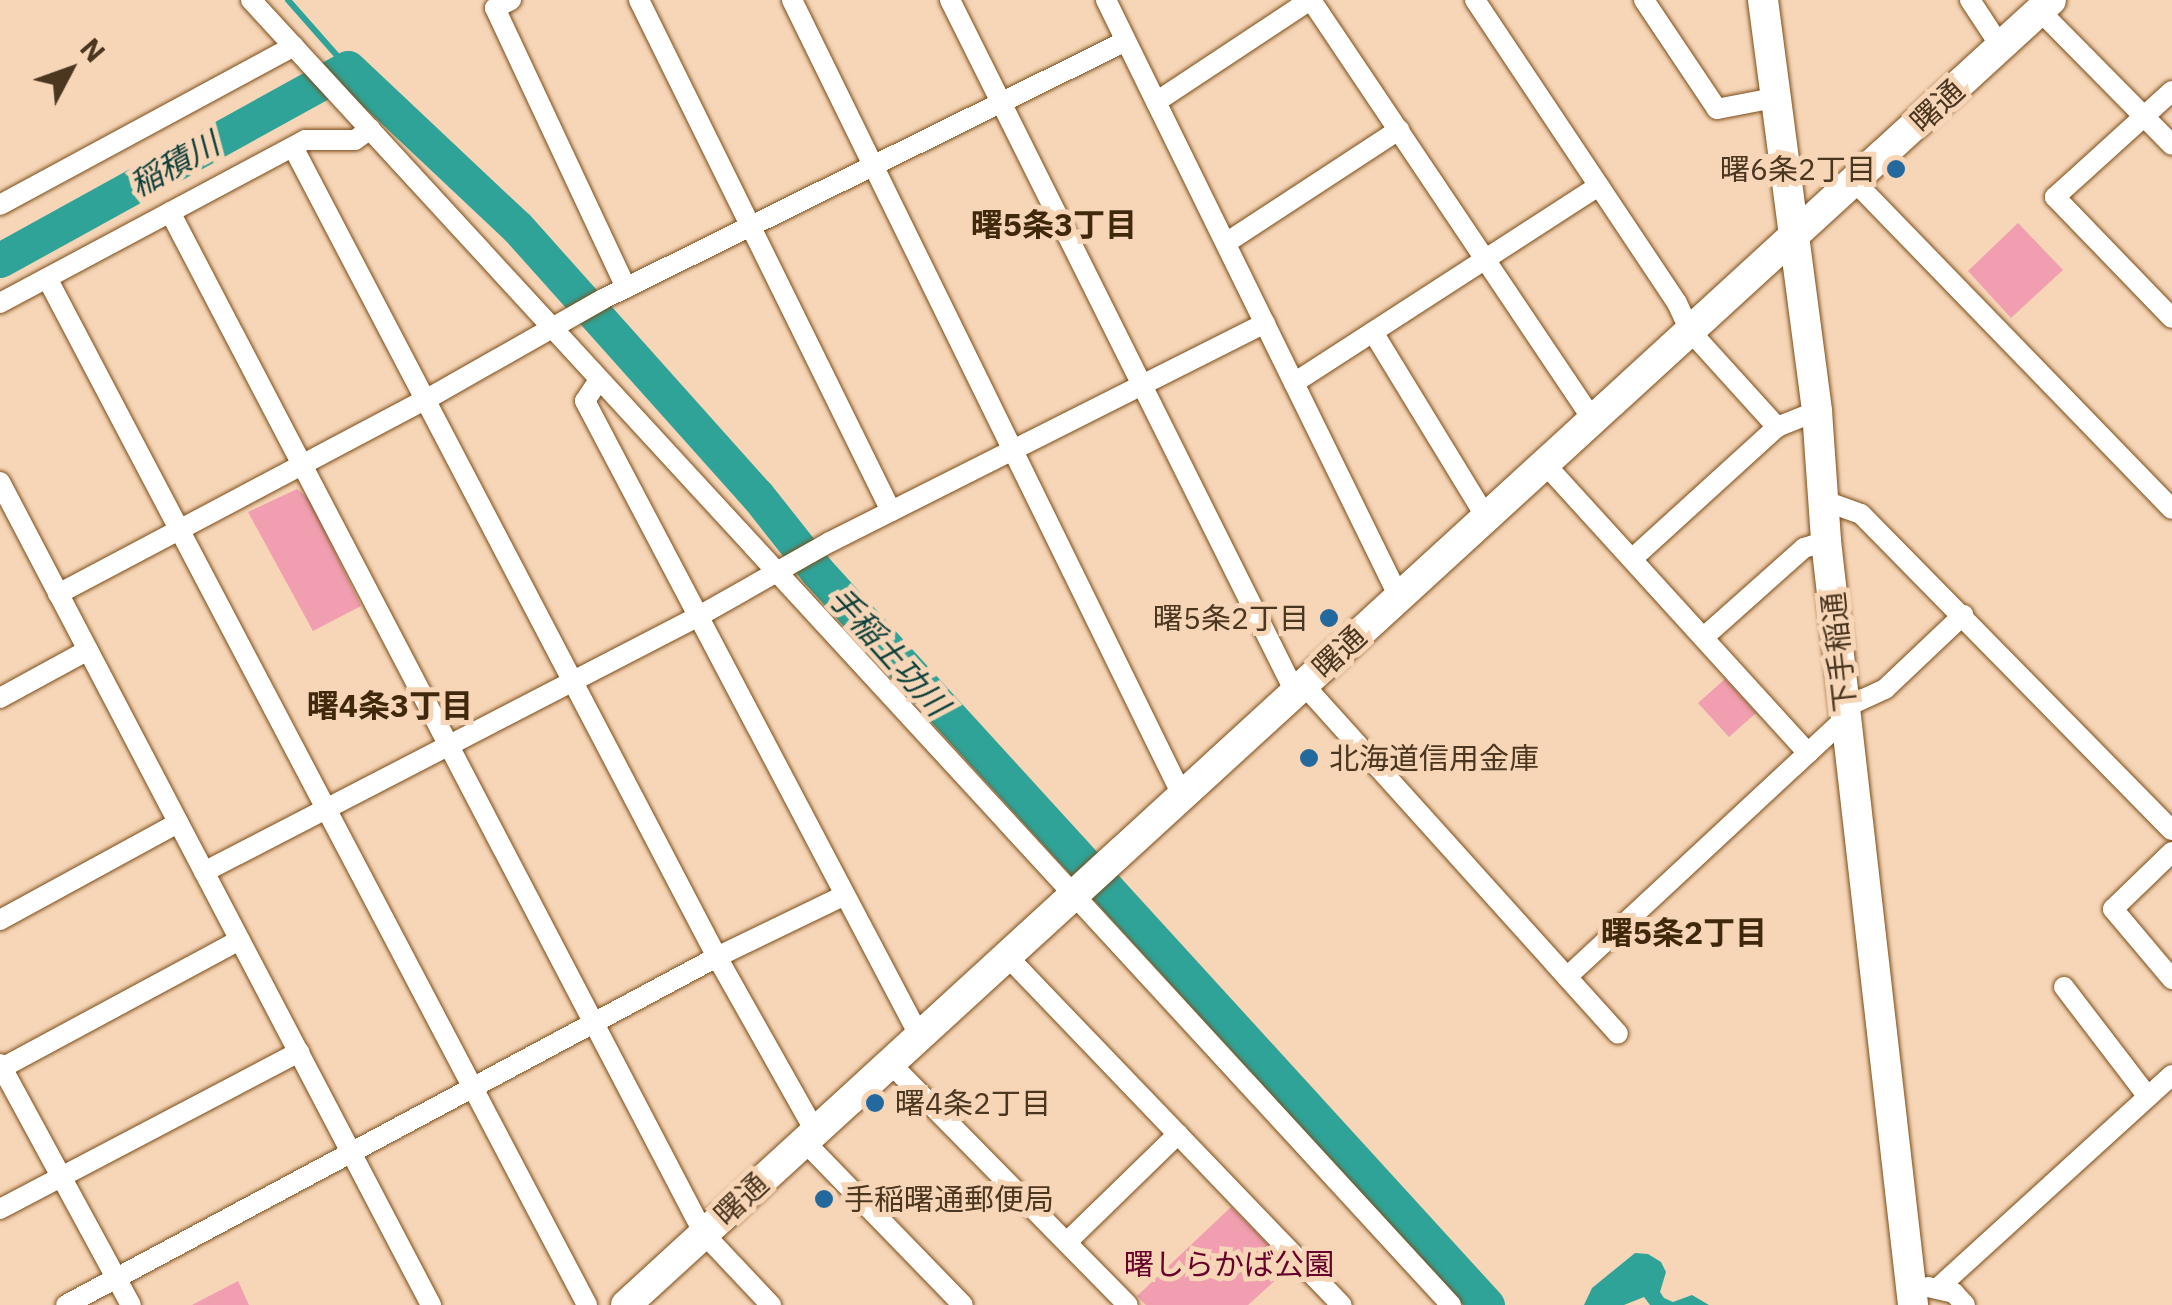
<!DOCTYPE html>
<html>
<head>
<meta charset="utf-8">
<style>
	body { margin:0 }
	#map { position:relative; width:2172px; height:1305px; overflow:hidden; background:#f7d6b8; font-family:"IBM Plex Sans","Noto Sans JP",sans-serif }
	div>[style] { position:absolute }
	.green>* { inset:0; background:#f09eb0 }
	.water>* { inset:0; background:#2fa398 }
	.stream>* { height:6px; margin:-3px; padding:0 3px; transform-origin:3px; border-radius:3px; background:#2fa398 }
	.river>* { height:35px; margin:-17.5px; padding:0 17.5px; transform-origin:17.5px; border-radius:17.5px; background:#2fa398 }
	.roads { filter:drop-shadow(0 0 2px #7c4d18) drop-shadow(0 0 2px #7c4d18) }
	.street>* { height:20px; margin:-10px; padding:0 10px; transform-origin:10px; border-radius:10px; background:#fff }
	.secondary>* { height:30px; margin:-15px; padding:0 15px; transform-origin:15px; border-radius:15px; background:#fff }
	.dots>* { width:28px; height:28px; translate:-50% -50%; box-sizing:border-box; border:5px solid #f7d6b8; border-radius:50% }
	span { translate:-50% -50%; white-space:nowrap; text-align:center; line-height:1.15; -webkit-text-stroke:10px #f7d6b8; paint-order:stroke }
	.street-label { font-size:30px; color:#4b3620 }
	.poi-label { font-size:30px; color:#4b3620 }
	.right { translate:-100% -50%; text-align:right }
	.left { translate:0 -50%; text-align:left }
	.park-label { font-size:30px; color:#67012c }
	.water-label { font-size:32px; color:#0d403b; font-style:italic }
	.neighbourhood-label { font-size:32px; color:#40280c; font-weight:700 }
	.north { position:absolute; left:20px; top:20px; width:100px; height:100px; -webkit-text-stroke:8px #f7d6b8; paint-order:stroke; rotate:49deg; font-size:28px; font-weight:700; line-height:40px; text-align:center; color:#4b3620 }
	.north::after { content:''; display:block; margin:auto; width:35px; height:45px; background:#4b3620; clip-path:polygon(50% 0,100% 100%,50% 72%,0 100%) }
</style>
</head>
<body>
<div id="map">
	<div class="green">
		<div style="clip-path:polygon(2018px 223px,2063px 270px,2011px 318px,1968px 271px)"></div>
		<div style="clip-path:polygon(297px 489px,309px 499px,361px 606px,313px 631px,248px 512px)"></div>
		<div style="clip-path:polygon(1725px 679px,1756px 713px,1729px 737px,1698px 703px)"></div>
		<div style="clip-path:polygon(1231px 1207px,1290px 1267px,1248px 1305px,1146px 1305px,1137px 1296px)"></div>
		<div style="clip-path:polygon(238px 1281px,249px 1305px,192px 1305px)"></div>
	</div>
	<div class="water">
		<div style="clip-path:polygon(1635px 1253px,1648px 1254px,1661px 1262px,1666px 1272px,1660px 1292px,1664px 1298px,1673px 1302px,1692px 1295px,1709px 1305px,1650px 1305px,1644px 1297px,1624px 1305px,1584px 1305px,1592px 1288px)"></div>
	</div>
	<div class="stream">
		<div style="left:288px;top:0;width:91px;rotate:48.6deg"></div>
	</div>
	<div class="river">
		<div style="left:0;top:260px;width:397px;rotate:-28.9deg"></div>
		<div style="left:348px;top:68px;width:232px;rotate:43.3deg"></div>
		<div style="left:517px;top:227px;width:360px;rotate:48.2deg"></div>
		<div style="left:757px;top:495px;width:97px;rotate:51.7deg"></div>
		<div style="left:817px;top:571px;width:994px;rotate:47.61deg"></div>
	</div>
	<div class="roads">
		<div class="street">
			<div style="left:251px;top:0;width:1773px;rotate:47.4deg"></div>
			<div style="left:511px;top:0;width:18px;rotate:153deg"></div>
			<div style="left:495px;top:8px;width:309px;rotate:64.9deg"></div>
			<div style="left:639px;top:0;width:570px;rotate:63.75deg"></div>
			<div style="left:792px;top:0;width:886px;rotate:63.87deg"></div>
			<div style="left:950px;top:0;width:773px;rotate:63.5deg"></div>
			<div style="left:1106px;top:0;width:665px;rotate:63.86deg"></div>
			<div style="left:1311px;top:0;width:506px;rotate:56.12deg"></div>
			<div style="left:1475px;top:0;width:364px;rotate:56.3deg"></div>
			<div style="left:1677px;top:303px;width:31px;rotate:65deg"></div>
			<div style="left:1690px;top:331px;width:130px;rotate:47.8deg"></div>
			<div style="left:1644px;top:0;width:131px;rotate:56.2deg"></div>
			<div style="left:1717px;top:109px;width:58px;rotate:-10.9deg"></div>
			<div style="left:1970px;top:0;width:56px;rotate:56.6deg"></div>
			<div style="left:2040px;top:11px;width:188px;rotate:45.4deg"></div>
			<div style="left:2172px;top:91px;width:158px;rotate:137.8deg"></div>
			<div style="left:2055px;top:197px;width:168px;rotate:46deg"></div>
			<div style="left:1156px;top:102px;width:185px;rotate:-33.5deg"></div>
			<div style="left:293px;top:147px;width:914px;rotate:62.37deg"></div>
			<div style="left:717px;top:957px;width:200px;rotate:60.6deg"></div>
			<div style="left:1855px;top:182px;width:455px;rotate:45.9deg"></div>
			<div style="left:0;top:205px;width:334px;rotate:-28.4deg"></div>
			<div style="left:170px;top:212px;width:1153px;rotate:62.41deg"></div>
			<div style="left:704px;top:1234px;width:98px;rotate:46.7deg"></div>
			<div style="left:1226px;top:243px;width:207px;rotate:-33.2deg"></div>
			<div style="left:47px;top:278px;width:1160px;rotate:62.26deg"></div>
			<div style="left:0;top:303px;width:346px;rotate:-28.1deg"></div>
			<div style="left:305px;top:140px;width:50px"></div>
			<div style="left:355px;top:140px;width:19px;rotate:-36deg"></div>
			<div style="left:1373px;top:332px;width:217px;rotate:58.6deg"></div>
			<div style="left:599px;top:380px;width:25px;rotate:124deg"></div>
			<div style="left:585px;top:401px;width:717px;rotate:62.22deg"></div>
			<div style="left:1294px;top:383px;width:363px;rotate:-32.9deg"></div>
			<div style="left:1545px;top:464px;width:391px;rotate:47.7deg"></div>
			<div style="left:0;top:482px;width:929px;rotate:62.36deg"></div>
			<div style="left:1822px;top:500px;width:41px;rotate:19.7deg"></div>
			<div style="left:1861px;top:514px;width:443px;rotate:45.5deg"></div>
			<div style="left:1632px;top:559px;width:196px;rotate:-42.3deg"></div>
			<div style="left:1777px;top:427px;width:43px;rotate:-21.8deg"></div>
			<div style="left:58px;top:594px;width:417px;rotate:-27.9deg"></div>
			<div style="left:427px;top:399px;width:202px;rotate:-29.6deg"></div>
			<div style="left:603px;top:299px;width:583px;rotate:-26.26deg"></div>
			<div style="left:1704px;top:637px;width:134px;rotate:-41.7deg"></div>
			<div style="left:1804px;top:548px;width:23px;rotate:-18deg"></div>
			<div style="left:1304px;top:685px;width:469px;rotate:48deg"></div>
			<div style="left:0;top:698px;width:100px;rotate:-28.6deg"></div>
			<div style="left:1846px;top:707px;width:43px;rotate:-24.8deg"></div>
			<div style="left:1885px;top:689px;width:108px;rotate:-43.5deg"></div>
			<div style="left:2172px;top:852px;width:82px;rotate:136deg"></div>
			<div style="left:2113px;top:909px;width:92px;rotate:49.9deg"></div>
			<div style="left:204px;top:872px;width:557px;rotate:-27.35deg"></div>
			<div style="left:699px;top:616px;width:150px;rotate:-29.5deg"></div>
			<div style="left:830px;top:542px;width:487px;rotate:-26.7deg"></div>
			<div style="left:0;top:920px;width:203px;rotate:-28.6deg"></div>
			<div style="left:1006px;top:955px;width:485px;rotate:46.2deg"></div>
			<div style="left:1567px;top:977px;width:381px;rotate:-42.9deg"></div>
			<div style="left:2064px;top:987px;width:138px;rotate:52.6deg"></div>
			<div style="left:890px;top:1063px;width:339px;rotate:45.5deg"></div>
			<div style="left:0;top:1064px;width:274px;rotate:61.5deg"></div>
			<div style="left:0;top:1069px;width:272px;rotate:-28.3deg"></div>
			<div style="left:804px;top:1141px;width:228px;rotate:45.9deg"></div>
			<div style="left:0;top:1209px;width:338px;rotate:-27.7deg"></div>
			<div style="left:1067px;top:1242px;width:155px;rotate:-44.2deg"></div>
			<div style="left:1928px;top:1287px;width:27px;rotate:13deg"></div>
			<div style="left:1954px;top:1293px;width:16px;rotate:47deg"></div>
			<div style="left:1939px;top:1287px;width:315px;rotate:-42.3deg"></div>
			<div style="left:66px;top:1305px;width:738px;rotate:-28.13deg"></div>
			<div style="left:717px;top:957px;width:142px;rotate:-25.8deg"></div>
		</div>
		<div class="secondary">
			<div style="left:1763px;top:0;width:415px;rotate:82.5deg"></div>
			<div style="left:1817px;top:411px;width:130px;rotate:86deg"></div>
			<div style="left:1826px;top:541px;width:769px;rotate:83.5deg"></div>
			<div style="left:626px;top:1305px;width:1932px;rotate:-42.48deg"></div>
		</div>
	</div>
	<div class="dots">
		<div style="left:1896px;top:169px;background:#23699d"></div>
		<div style="left:1329px;top:618px;background:#23699d"></div>
		<div style="left:1309px;top:758px;background:#23699d"></div>
		<div style="left:875px;top:1103px;background:#23699d"></div>
		<div style="left:824px;top:1199px;background:#23699d"></div>
	</div>
	<div class="street-label">
		<span style="left:1937px;top:106px;rotate:-43deg">曙通</span>
		<span style="left:1339px;top:652px;rotate:-43deg">曙通</span>
		<span style="left:1839px;top:652px;rotate:-96deg">下手稲通</span>
		<span style="left:741px;top:1199px;rotate:-43deg">曙通</span>
	</div>
	<div class="poi-label">
		<span class="right" style="left:1876px;top:169px">曙6条2丁目</span>
		<span class="right" style="left:1309px;top:618px">曙5条2丁目</span>
		<span class="left" style="left:1329px;top:758px">北海道信用金庫</span>
		<span class="left" style="left:895px;top:1103px">曙4条2丁目</span>
		<span class="left" style="left:844px;top:1199px">手稲曙通郵便局</span>
	</div>
	<div class="park-label">
		<span style="left:1229px;top:1264px">曙しらかば公園</span>
	</div>
	<div class="water-label">
		<span style="left:174px;top:164px;rotate:-29deg">稲積川</span>
		<span style="left:889px;top:651px;rotate:48deg">手稲土功川</span>
	</div>
	<div class="neighbourhood-label">
		<span style="left:1054px;top:224px">曙5条3丁目</span>
		<span style="left:390px;top:705px">曙4条3丁目</span>
		<span style="left:1684px;top:932px">曙5条2丁目</span>
	</div>
	<div class="north">N</div>
</div>
</body>
</html>
